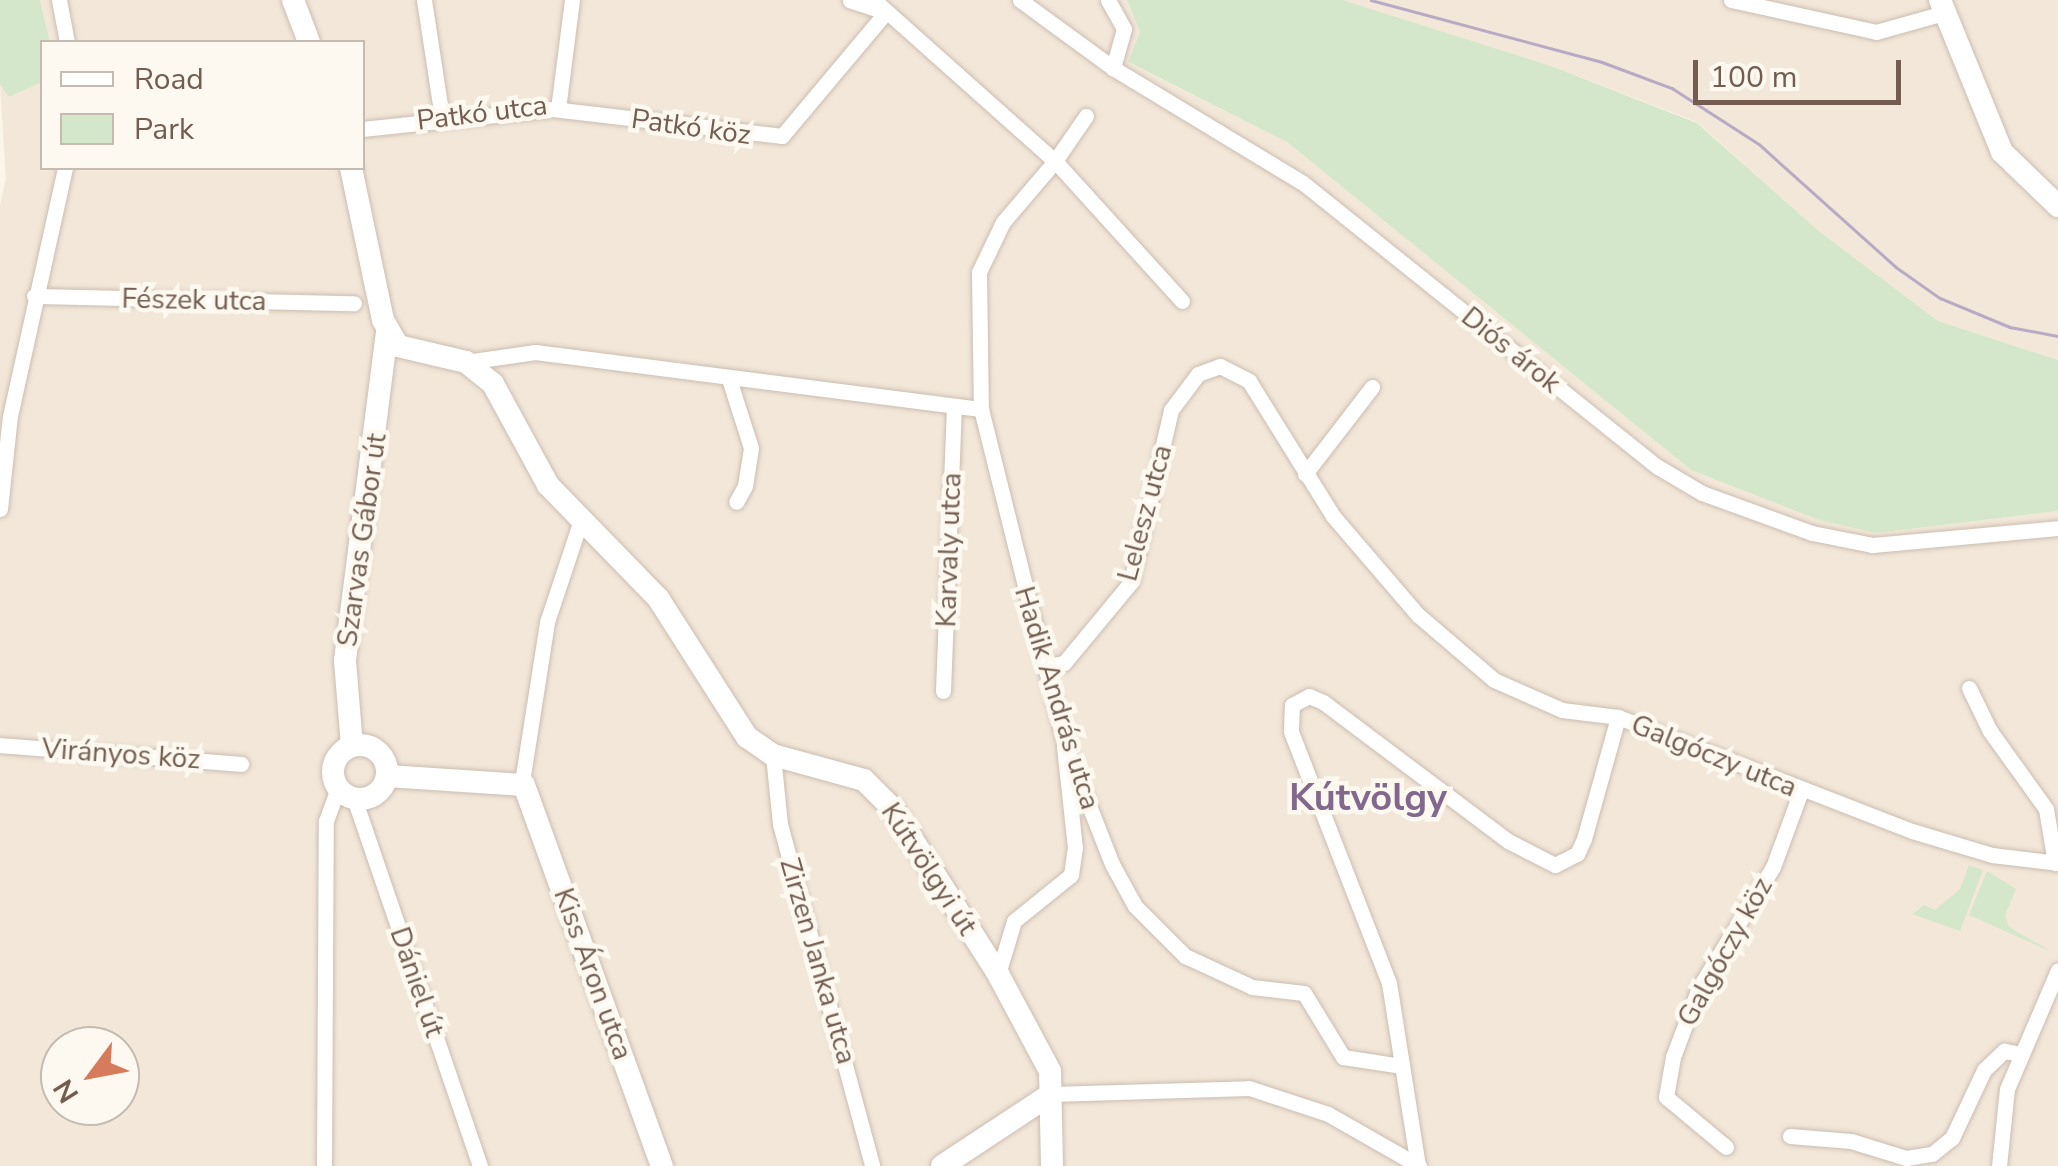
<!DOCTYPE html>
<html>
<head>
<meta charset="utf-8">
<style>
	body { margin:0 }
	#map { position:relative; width:2058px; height:1166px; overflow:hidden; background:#fbf5ea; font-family:"Nunito Sans",sans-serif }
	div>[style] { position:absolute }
	.residential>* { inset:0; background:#f2e7d9 }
	.green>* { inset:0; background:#d5e7ca }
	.roads { filter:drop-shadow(0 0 2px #ccbdb1) drop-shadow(0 0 2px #ccbdb1) }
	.street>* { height:15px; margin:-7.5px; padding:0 7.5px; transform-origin:7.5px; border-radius:7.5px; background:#fff }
	.secondary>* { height:22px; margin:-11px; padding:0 11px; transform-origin:11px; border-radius:11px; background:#fff }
	.secondary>.ring { margin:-11px; padding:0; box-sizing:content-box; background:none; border:22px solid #fff; border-radius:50% }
	.tram>* { height:2.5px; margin:-1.25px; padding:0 1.25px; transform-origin:1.25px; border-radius:1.25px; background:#b8a9c4 }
	span { translate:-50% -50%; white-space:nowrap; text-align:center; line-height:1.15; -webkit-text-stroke:9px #fdf9f0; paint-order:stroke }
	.street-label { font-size:28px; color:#735d50 }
	.district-label { font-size:38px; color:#83688e; font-weight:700 }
	.legend { position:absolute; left:40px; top:40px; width:325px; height:130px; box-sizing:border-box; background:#fdf9f0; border:2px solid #c6bbb0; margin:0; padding:12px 18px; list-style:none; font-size:30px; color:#735d50 }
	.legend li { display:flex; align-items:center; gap:20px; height:50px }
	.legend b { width:50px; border:2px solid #c6bbb0 }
	.north { position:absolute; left:40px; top:1026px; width:100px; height:100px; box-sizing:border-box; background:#fdf9f0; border:2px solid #c6bbb0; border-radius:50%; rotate:238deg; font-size:28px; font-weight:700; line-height:40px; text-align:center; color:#735d50 }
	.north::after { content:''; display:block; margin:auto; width:35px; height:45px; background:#d77b5d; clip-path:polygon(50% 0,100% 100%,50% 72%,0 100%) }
	.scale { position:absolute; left:1693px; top:60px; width:208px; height:45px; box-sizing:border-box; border:5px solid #735d50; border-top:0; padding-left:12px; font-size:30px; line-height:35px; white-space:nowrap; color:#735d50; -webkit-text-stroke:8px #fdf9f0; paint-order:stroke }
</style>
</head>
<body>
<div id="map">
	<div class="residential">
		<div style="clip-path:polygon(evenodd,40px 0,1127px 0,1140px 32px,1129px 63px,1287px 142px,1691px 470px,1876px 533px,2058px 511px,2058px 1166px,0 1166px,0 205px,6px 179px,0 85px,9px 97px,42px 82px,42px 168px,362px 168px,362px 42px,50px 42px,40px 0,60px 1046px,120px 1046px,120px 1106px,60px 1106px,60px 1046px)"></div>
		<div style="clip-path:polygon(1343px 0,2058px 0,2058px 360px,1938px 321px,1820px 232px,1697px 122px,1551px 66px)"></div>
	</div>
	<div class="green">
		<div style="clip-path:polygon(0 0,40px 0,50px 42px,42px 42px,42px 82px,9px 97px,0 85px)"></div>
		<div style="clip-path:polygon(1127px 0,1343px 0,1551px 66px,1697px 123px,1820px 232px,1938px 321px,2058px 360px,2058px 511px,1876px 533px,1819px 520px,1691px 470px,1287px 142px,1128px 62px,1140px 32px)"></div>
		<div style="clip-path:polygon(1969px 865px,1983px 870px,1960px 931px,1912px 914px,1924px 905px,1935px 910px,1960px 889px)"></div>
		<div style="clip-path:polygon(1987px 871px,2016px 889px,2005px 915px,2009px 927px,2052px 952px,1969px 915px)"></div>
	</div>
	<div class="roads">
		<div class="street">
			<div style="left:59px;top:0;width:43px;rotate:79.2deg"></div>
			<div style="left:424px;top:0;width:119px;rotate:81.3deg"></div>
			<div style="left:874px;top:0;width:242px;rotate:41.7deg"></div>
			<div style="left:1055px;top:161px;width:80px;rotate:130.4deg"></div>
			<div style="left:1003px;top:222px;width:55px;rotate:115.6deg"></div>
			<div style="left:979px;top:272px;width:137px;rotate:89.2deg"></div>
			<div style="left:981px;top:409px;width:343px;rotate:76deg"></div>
			<div style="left:1064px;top:742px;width:131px;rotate:68.5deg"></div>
			<div style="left:1112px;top:864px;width:48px;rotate:61.3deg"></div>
			<div style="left:1135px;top:906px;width:71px;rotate:45deg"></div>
			<div style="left:1185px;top:956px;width:74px;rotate:24.8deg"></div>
			<div style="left:1252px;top:987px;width:52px;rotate:6.6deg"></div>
			<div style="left:1304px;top:993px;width:75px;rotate:58.6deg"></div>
			<div style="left:1343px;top:1057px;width:60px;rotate:8.7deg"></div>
			<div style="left:1020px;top:0;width:115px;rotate:36.2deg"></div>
			<div style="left:1113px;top:68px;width:222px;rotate:31.2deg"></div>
			<div style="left:1303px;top:183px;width:455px;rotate:38.7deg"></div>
			<div style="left:1658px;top:467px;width:51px;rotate:30.6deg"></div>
			<div style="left:1702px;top:493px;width:117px;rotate:20deg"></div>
			<div style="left:1812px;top:533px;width:61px;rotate:11.3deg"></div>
			<div style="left:1872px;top:545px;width:187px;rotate:-5.2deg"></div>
			<div style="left:1108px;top:0;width:33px;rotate:61deg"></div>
			<div style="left:1124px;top:29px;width:41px;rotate:105.8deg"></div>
			<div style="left:1731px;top:0;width:148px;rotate:12.4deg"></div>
			<div style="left:1876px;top:32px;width:74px;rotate:-15.7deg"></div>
			<div style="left:558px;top:109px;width:110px;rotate:-82.7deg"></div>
			<div style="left:1086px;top:116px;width:55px;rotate:124.6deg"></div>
			<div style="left:1055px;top:161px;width:189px;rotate:47.8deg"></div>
			<div style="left:362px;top:129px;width:192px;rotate:-6deg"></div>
			<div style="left:553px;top:109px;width:231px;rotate:6.7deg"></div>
			<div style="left:782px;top:136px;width:162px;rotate:-50deg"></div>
			<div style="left:886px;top:12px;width:38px;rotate:-162deg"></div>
			<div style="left:34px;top:296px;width:320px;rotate:1.3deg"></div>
			<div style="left:466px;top:362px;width:70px;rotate:-8.2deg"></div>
			<div style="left:535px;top:352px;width:450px;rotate:7.3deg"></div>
			<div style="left:730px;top:382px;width:69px;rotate:72.3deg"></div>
			<div style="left:751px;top:448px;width:38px;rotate:99deg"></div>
			<div style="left:745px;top:486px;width:18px;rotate:119deg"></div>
			<div style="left:1305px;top:474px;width:110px;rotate:-52.4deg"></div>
			<div style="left:0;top:509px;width:94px;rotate:-83.9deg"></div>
			<div style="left:10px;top:416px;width:254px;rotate:-77.5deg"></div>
			<div style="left:1044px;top:660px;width:7px;rotate:56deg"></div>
			<div style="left:1048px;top:666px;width:16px;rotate:-11deg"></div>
			<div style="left:1064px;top:663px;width:105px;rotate:-50.4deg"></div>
			<div style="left:1131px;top:582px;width:177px;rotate:-76.9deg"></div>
			<div style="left:1171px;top:410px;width:45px;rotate:-53.1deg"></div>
			<div style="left:1198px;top:374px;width:23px;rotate:-20deg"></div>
			<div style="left:1220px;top:366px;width:33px;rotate:27deg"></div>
			<div style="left:1249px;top:381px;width:159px;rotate:58.1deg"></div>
			<div style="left:1333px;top:516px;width:130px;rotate:49.4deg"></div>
			<div style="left:1418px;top:615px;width:100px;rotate:40.5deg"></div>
			<div style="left:1494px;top:680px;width:74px;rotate:23.8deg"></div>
			<div style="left:1562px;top:710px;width:56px;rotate:7.1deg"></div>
			<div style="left:1618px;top:717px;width:315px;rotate:21.2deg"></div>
			<div style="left:1912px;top:831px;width:84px;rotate:16.7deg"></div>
			<div style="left:1992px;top:855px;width:66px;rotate:6.9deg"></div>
			<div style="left:1969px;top:688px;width:48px;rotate:64deg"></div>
			<div style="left:1990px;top:731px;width:96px;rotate:54.3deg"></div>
			<div style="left:2046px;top:809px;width:55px;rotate:80.5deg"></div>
			<div style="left:943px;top:691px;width:283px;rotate:-87.8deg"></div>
			<div style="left:0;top:745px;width:242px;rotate:4.5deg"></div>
			<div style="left:773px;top:755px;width:69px;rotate:84.2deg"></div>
			<div style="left:780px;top:824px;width:354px;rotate:74.9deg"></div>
			<div style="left:522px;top:782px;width:162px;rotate:-81.1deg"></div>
			<div style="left:547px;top:622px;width:104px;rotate:-71.6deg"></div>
			<div style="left:354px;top:798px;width:389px;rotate:71.1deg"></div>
			<div style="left:998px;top:974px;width:55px;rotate:-73.2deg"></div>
			<div style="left:1014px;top:921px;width:73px;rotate:-38.9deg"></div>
			<div style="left:1071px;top:875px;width:27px;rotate:-82deg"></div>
			<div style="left:1075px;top:848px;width:103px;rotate:-96.2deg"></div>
			<div style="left:1051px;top:1094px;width:198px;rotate:-1.7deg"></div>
			<div style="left:1249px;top:1088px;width:83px;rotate:18.2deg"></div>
			<div style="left:1328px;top:1114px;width:105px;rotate:29.7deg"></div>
			<div style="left:1790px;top:1136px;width:61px;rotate:4.7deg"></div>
			<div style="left:1851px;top:1141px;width:58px;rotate:17.2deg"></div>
			<div style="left:1906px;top:1158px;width:26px;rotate:-9deg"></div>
			<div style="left:1932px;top:1154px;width:26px;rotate:-39deg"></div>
			<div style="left:1952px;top:1138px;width:75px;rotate:-64.8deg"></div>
			<div style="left:1984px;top:1070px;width:28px;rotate:-44deg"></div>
			<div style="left:2004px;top:1051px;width:17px;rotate:10deg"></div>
			<div style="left:1726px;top:1147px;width:78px;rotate:-140.2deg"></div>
			<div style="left:1666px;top:1097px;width:41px;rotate:-80.1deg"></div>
			<div style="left:1673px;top:1057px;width:74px;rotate:-69.4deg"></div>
			<div style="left:1699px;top:988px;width:142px;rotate:-58.6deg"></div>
			<div style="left:1773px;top:867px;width:81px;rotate:-69.8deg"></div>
			<div style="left:324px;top:1166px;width:345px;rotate:-89.7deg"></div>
			<div style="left:326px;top:821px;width:35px;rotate:-70deg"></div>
			<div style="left:1418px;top:1166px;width:185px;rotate:-99deg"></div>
			<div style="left:1389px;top:983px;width:270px;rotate:-111.3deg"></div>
			<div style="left:1291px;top:731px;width:26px;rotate:-88deg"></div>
			<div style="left:1292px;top:705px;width:19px;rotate:-28deg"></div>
			<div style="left:1309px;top:696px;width:15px;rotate:23deg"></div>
			<div style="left:1323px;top:702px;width:231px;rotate:36.9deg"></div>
			<div style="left:1508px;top:841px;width:53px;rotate:27.1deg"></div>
			<div style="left:1555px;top:865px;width:25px;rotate:-27deg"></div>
			<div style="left:1577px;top:854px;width:17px;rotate:-65deg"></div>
			<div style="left:1584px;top:839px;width:127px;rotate:-74.4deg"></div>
			<div style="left:1999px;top:1166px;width:77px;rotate:-84.1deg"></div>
			<div style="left:2007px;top:1089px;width:129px;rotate:-66.8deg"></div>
		</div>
		<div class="secondary">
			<div style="left:293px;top:0;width:45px;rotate:69.1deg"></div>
			<div style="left:1940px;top:0;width:164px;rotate:67.8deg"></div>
			<div style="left:2002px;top:152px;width:78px;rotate:44deg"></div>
			<div style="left:351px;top:168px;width:155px;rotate:78.1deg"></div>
			<div style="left:383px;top:320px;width:30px;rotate:60deg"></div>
			<div style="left:398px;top:346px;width:70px;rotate:13.2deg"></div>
			<div style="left:466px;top:362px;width:35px;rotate:39deg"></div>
			<div style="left:493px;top:384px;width:115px;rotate:61.4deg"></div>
			<div style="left:548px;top:485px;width:158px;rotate:45.8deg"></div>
			<div style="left:658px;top:598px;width:165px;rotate:57.4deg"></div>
			<div style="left:747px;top:737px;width:32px;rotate:35deg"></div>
			<div style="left:773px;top:755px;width:94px;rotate:15.4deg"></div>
			<div style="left:864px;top:780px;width:41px;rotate:45deg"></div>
			<div style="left:893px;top:809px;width:196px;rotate:57.5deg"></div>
			<div style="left:998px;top:974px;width:110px;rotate:61.8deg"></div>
			<div style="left:1050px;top:1071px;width:95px;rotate:88.8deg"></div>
			<div class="ring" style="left:333px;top:745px;width:32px;height:32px"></div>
			<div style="left:352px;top:746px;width:86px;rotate:-94.7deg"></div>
			<div style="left:345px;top:660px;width:330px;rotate:-82.7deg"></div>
			<div style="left:387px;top:776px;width:137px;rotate:3.8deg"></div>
			<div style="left:524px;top:785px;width:405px;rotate:70.1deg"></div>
			<div style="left:942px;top:1166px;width:131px;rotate:-33.4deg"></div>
		</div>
	</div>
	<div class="tram">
		<div style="left:1371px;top:0;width:239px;rotate:15deg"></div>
		<div style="left:1602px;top:62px;width:75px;rotate:20.4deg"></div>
		<div style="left:1672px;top:88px;width:103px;rotate:32.8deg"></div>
		<div style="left:1759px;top:144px;width:184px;rotate:41.9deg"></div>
		<div style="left:1896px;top:267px;width:54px;rotate:35.2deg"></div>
		<div style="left:1940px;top:298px;width:76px;rotate:22.5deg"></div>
		<div style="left:2010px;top:327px;width:49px;rotate:10.6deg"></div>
	</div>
	<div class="street-label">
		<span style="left:482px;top:113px;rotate:-7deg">Patkó utca</span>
		<span style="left:691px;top:127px;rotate:8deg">Patkó köz</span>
		<span style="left:194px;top:300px;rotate:1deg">Fészek utca</span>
		<span style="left:1511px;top:350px;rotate:39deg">Diós árok</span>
		<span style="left:1145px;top:513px;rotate:-75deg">Lelesz utca</span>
		<span style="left:362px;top:540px;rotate:-82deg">Szarvas Gábor út</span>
		<span style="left:949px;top:550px;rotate:-88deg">Karvaly utca</span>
		<span style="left:1057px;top:698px;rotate:73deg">Hadik András utca</span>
		<span style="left:121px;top:754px;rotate:4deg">Virányos köz</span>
		<span style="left:1714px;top:756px;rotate:22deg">Galgóczy utca</span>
		<span style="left:929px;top:869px;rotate:57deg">Kútvölgyi út</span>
		<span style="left:1725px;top:952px;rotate:-61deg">Galgóczy köz</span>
		<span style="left:818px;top:961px;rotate:74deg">Zirzen Janka utca</span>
		<span style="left:593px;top:974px;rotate:70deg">Kiss Áron utca</span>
		<span style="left:417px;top:982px;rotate:71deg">Dániel út</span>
	</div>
	<div class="district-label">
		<span style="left:1368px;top:798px">Kútvölgy</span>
	</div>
	<ul class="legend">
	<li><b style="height:12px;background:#fff"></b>Road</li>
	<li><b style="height:28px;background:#d5e7ca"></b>Park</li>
	</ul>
	<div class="north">N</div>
	<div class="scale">100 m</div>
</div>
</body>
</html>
